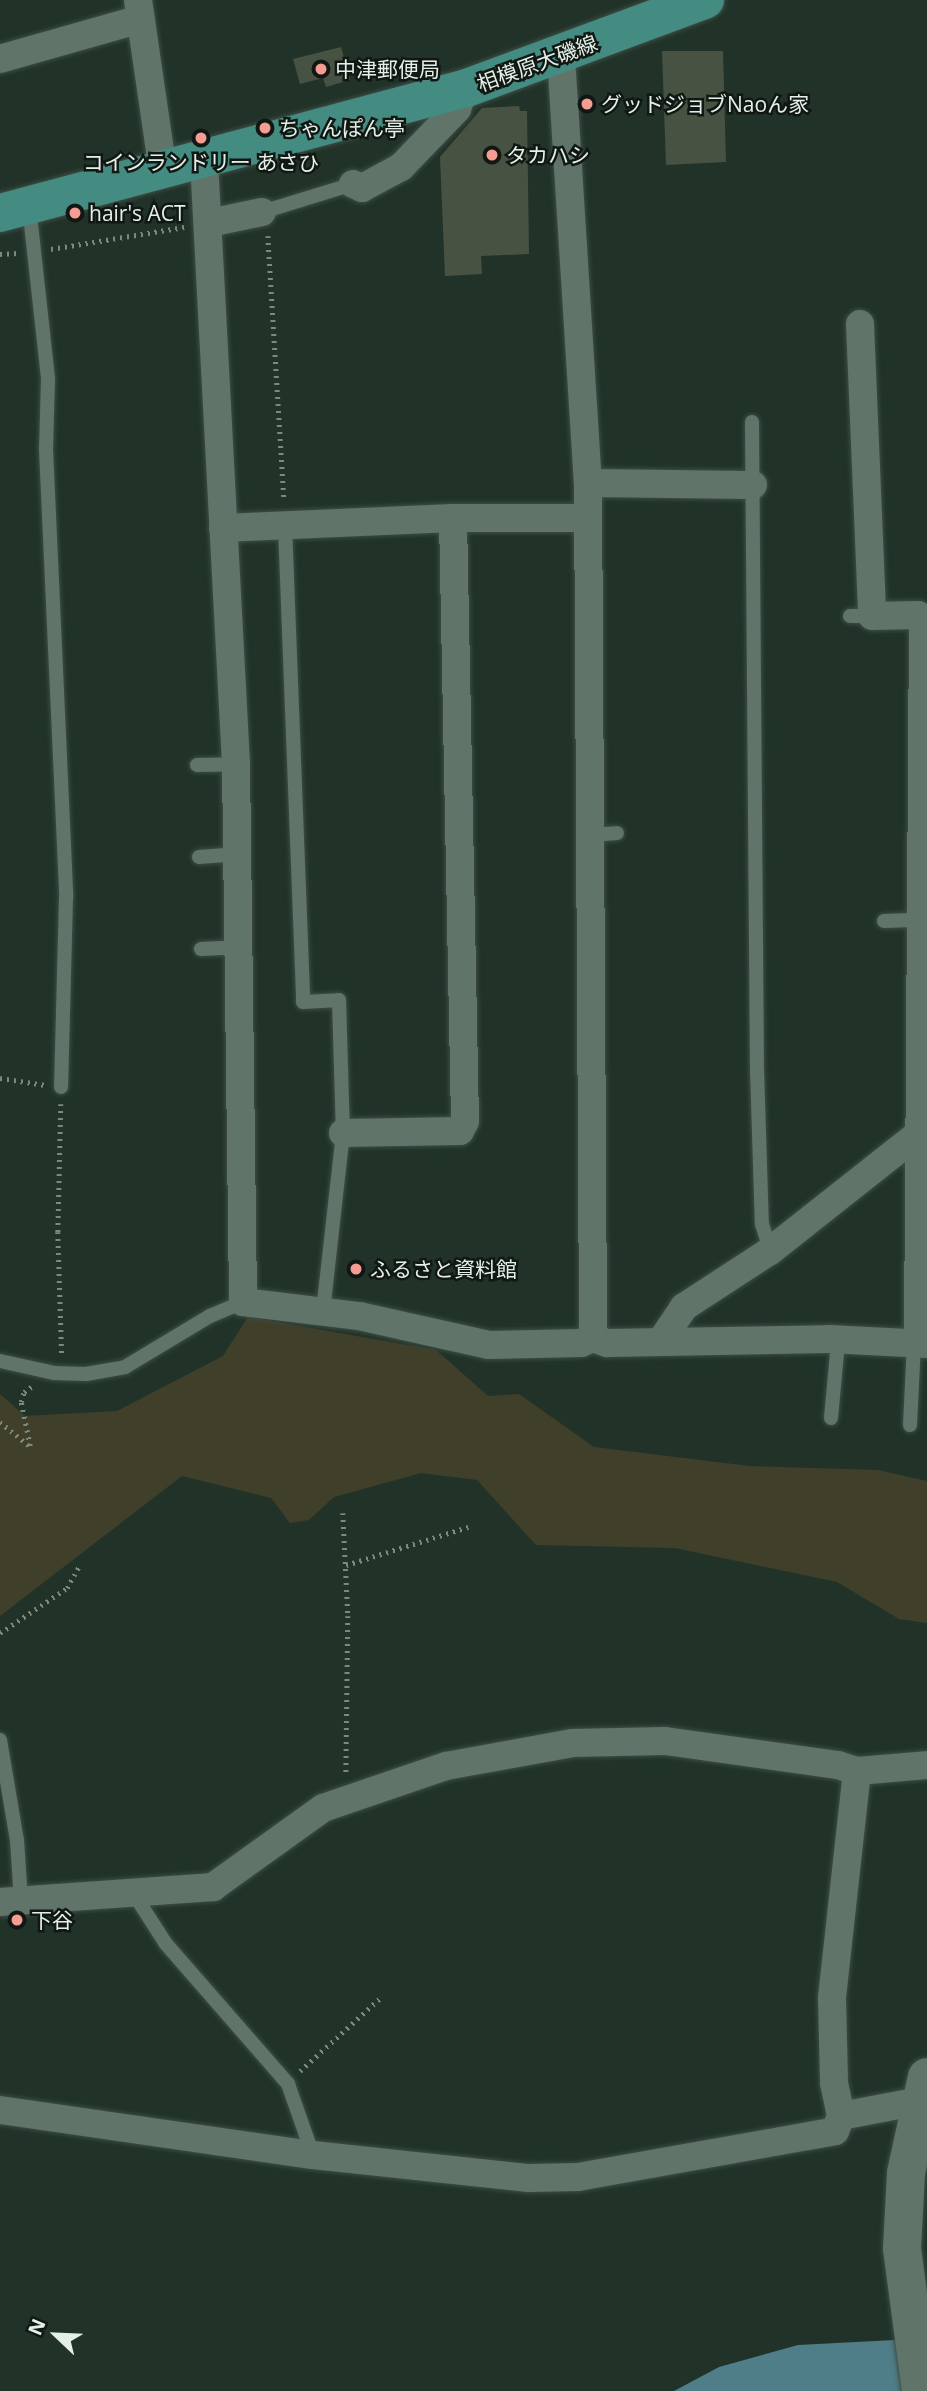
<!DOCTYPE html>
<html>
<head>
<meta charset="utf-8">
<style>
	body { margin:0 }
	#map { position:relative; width:927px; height:2391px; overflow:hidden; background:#213329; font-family:"Open Sans","Noto Sans JP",sans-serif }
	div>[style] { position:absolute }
	.green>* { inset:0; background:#40402a }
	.water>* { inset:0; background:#4f7d88 }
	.building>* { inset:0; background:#485242 }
	.path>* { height:4.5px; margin-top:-2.25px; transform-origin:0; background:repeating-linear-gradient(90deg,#7b8a81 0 2px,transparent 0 7px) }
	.roads { filter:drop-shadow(0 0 2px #3e4d45) drop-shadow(0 0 2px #3e4d45) }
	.lane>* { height:14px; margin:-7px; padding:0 7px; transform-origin:7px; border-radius:7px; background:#617469 }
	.street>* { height:28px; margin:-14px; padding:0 14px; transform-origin:14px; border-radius:14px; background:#617469 }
	.secondary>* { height:38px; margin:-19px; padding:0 19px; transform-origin:19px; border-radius:19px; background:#617469 }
	.primary>* { height:38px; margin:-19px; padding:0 19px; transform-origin:19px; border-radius:19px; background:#448c82 }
	.dots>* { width:19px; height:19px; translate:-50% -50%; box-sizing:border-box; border:4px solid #111814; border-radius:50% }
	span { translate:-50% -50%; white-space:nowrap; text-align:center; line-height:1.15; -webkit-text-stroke:5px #111814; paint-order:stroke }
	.street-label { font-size:21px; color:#e4efe8 }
	.poi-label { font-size:21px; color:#e4efe8 }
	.left { translate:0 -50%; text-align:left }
	.north { position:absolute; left:21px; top:2300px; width:70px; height:70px; -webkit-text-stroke:5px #111814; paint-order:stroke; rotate:293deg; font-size:19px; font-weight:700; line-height:28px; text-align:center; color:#e4efe8 }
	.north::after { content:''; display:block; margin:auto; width:24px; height:32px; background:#e4efe8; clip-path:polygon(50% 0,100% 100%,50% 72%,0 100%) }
</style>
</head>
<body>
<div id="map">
	<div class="green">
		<div style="clip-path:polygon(248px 1317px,436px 1350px,488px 1396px,519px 1394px,594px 1447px,749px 1466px,878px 1470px,927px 1481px,927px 1623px,899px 1619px,837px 1582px,675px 1548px,536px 1545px,477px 1480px,421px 1473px,334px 1497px,309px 1520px,290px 1523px,271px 1498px,182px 1476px,0 1616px,0 1394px,25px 1416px,117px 1411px,223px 1356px)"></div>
	</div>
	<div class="water">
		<div style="clip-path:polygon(914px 2339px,927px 2391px,674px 2391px,719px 2367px,798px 2345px)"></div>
	</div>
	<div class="building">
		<div style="clip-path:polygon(341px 47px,350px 80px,326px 87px,323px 78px,300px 84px,293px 59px)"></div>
		<div style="clip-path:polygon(662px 51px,723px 51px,726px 162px,666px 165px)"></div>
		<div style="clip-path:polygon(519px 106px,520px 111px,527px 111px,529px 254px,481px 256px,482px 274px,445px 276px,440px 157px,482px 108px)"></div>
	</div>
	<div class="path">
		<div style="left:268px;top:236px;width:264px;rotate:86.5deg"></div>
		<div style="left:51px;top:249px;width:135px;rotate:-9.4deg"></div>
		<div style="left:0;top:254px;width:18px;rotate:-3deg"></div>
		<div style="left:0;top:1078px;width:46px;rotate:8.8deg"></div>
		<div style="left:61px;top:1104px;width:128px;rotate:91.3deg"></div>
		<div style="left:58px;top:1232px;width:125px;rotate:88.2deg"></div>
		<div style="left:0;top:1422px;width:38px;rotate:39deg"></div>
		<div style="left:30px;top:1446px;width:45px;rotate:-101.6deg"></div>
		<div style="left:21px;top:1402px;width:10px;rotate:-73deg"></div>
		<div style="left:24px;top:1392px;width:9px;rotate:-36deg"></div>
		<div style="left:343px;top:1513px;width:103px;rotate:87.2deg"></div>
		<div style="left:348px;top:1616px;width:158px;rotate:90.7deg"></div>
		<div style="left:346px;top:1565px;width:128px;rotate:-17.3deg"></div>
		<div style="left:0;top:1633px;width:81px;rotate:-33.9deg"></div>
		<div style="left:67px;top:1588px;width:26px;rotate:-61deg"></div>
		<div style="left:300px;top:2071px;width:107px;rotate:-42.3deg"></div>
	</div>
	<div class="roads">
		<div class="lane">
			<div style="left:29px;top:206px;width:174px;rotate:83.7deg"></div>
			<div style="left:48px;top:379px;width:70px;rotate:91.6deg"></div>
			<div style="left:46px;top:449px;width:449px;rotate:87.4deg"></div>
			<div style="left:66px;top:898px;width:189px;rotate:91.5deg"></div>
			<div style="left:262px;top:212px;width:95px;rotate:-17.1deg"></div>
			<div style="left:752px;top:422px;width:647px;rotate:89.56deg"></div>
			<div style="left:757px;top:1069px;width:155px;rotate:88.2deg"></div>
			<div style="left:762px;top:1224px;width:28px;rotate:73deg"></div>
			<div style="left:285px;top:526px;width:476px;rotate:87.8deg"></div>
			<div style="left:303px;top:1002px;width:36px;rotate:-3deg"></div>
			<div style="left:339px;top:1000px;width:133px;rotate:88.3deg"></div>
			<div style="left:343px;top:1133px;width:179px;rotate:96.4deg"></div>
			<div style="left:850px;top:616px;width:22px"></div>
			<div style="left:197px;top:765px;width:39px;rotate:-1deg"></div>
			<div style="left:590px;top:835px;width:27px;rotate:-4deg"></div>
			<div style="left:199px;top:857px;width:40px;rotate:-4.3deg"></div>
			<div style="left:884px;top:921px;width:36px;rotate:-2deg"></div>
			<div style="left:201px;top:949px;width:41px;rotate:-2.8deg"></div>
			<div style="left:0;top:1361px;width:55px;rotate:12.5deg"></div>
			<div style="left:54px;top:1373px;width:32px;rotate:2deg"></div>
			<div style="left:86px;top:1374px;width:40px;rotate:-10deg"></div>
			<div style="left:125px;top:1367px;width:99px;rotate:-31deg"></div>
			<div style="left:210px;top:1316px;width:36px;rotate:-23deg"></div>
			<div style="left:831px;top:1418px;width:75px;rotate:-84.7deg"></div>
			<div style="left:910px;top:1425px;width:82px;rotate:-87.2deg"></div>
			<div style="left:0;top:1740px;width:101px;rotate:80.4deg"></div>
			<div style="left:17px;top:1840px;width:61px;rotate:86.2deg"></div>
			<div style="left:132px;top:1891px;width:63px;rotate:57.3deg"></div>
			<div style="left:166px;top:1944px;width:186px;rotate:48.9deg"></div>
			<div style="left:288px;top:2084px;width:75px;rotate:70.6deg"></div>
		</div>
		<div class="street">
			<div style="left:138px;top:0;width:174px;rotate:81.7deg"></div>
			<div style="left:561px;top:56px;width:428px;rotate:86.4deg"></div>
			<div style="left:588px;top:483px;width:855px;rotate:89.66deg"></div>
			<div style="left:593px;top:1338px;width:15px;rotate:20deg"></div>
			<div style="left:607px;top:1343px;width:222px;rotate:-1deg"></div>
			<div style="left:829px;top:1339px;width:98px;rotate:2.9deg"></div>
			<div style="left:0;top:59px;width:146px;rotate:-15.9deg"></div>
			<div style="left:204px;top:161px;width:604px;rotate:86.96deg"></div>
			<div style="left:236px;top:764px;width:538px;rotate:89.25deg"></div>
			<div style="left:243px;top:1302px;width:117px;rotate:6.9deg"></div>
			<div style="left:359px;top:1316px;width:133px;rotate:12.6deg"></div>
			<div style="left:489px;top:1345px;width:92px;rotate:-1.2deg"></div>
			<div style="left:581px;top:1343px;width:13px;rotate:-23deg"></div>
			<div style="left:353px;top:184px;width:10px;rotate:24deg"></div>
			<div style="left:362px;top:188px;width:44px;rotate:-28.3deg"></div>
			<div style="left:401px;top:167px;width:81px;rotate:-46deg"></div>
			<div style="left:457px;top:109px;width:21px;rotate:-71deg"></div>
			<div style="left:209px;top:223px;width:54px;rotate:-11.7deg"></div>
			<div style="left:860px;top:324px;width:292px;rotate:87.6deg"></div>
			<div style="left:872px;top:616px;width:46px;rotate:-1.2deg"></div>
			<div style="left:918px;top:615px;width:7px;rotate:45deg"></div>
			<div style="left:923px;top:620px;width:723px;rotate:90.4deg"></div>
			<div style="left:588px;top:483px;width:165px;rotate:0.7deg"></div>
			<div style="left:223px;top:528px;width:230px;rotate:-2.5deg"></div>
			<div style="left:453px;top:518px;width:134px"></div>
			<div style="left:343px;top:1133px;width:117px;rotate:-1deg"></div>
			<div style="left:460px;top:1131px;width:11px;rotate:-63deg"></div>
			<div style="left:465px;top:1121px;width:603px;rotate:-91.14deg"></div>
			<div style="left:661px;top:1341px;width:41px;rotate:-55.9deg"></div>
			<div style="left:684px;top:1307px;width:103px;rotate:-33.1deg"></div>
			<div style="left:770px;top:1251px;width:200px;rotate:-38.3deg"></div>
			<div style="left:857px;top:1771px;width:70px;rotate:-4.9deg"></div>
			<div style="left:0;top:1902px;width:214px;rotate:-4deg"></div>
			<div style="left:213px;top:1887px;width:135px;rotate:-35.7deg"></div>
			<div style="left:323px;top:1808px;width:130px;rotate:-18.9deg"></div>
			<div style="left:446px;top:1766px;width:128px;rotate:-10.3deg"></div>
			<div style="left:572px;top:1743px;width:93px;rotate:-1.2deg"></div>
			<div style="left:665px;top:1741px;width:175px;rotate:7.9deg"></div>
			<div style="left:838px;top:1765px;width:20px;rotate:18deg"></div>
			<div style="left:857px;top:1771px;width:229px;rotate:96.3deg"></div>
			<div style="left:832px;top:1999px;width:84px;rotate:88.6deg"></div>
			<div style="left:834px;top:2083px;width:34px;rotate:78deg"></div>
			<div style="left:841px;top:2116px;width:80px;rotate:-10.8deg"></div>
			<div style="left:920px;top:2101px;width:10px;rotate:-45deg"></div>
			<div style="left:0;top:2110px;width:316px;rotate:8.2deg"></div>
			<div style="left:313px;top:2155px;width:217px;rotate:6.1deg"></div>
			<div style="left:529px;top:2178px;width:49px;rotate:-1.2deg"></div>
			<div style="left:578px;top:2177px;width:261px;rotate:-10.1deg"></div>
			<div style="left:835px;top:2131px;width:16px;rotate:-68deg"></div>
		</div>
		<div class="secondary">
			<div style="left:921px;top:2391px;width:144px;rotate:-97.6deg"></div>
			<div style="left:902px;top:2248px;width:75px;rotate:-86.9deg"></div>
			<div style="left:906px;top:2173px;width:98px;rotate:-77.7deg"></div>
		</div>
		<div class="primary">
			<div style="left:0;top:213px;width:480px;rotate:-15deg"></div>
			<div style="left:464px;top:89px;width:257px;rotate:-20.3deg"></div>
		</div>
	</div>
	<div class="dots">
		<div style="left:321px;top:69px;background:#f59c93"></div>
		<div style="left:587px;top:104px;background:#f59c93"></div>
		<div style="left:265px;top:128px;background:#f59c93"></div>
		<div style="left:201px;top:138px;background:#f59c93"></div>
		<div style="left:492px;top:155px;background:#f59c93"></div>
		<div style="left:75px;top:213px;background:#f59c93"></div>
		<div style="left:356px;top:1269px;background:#f59c93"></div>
		<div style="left:17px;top:1920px;background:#f59c93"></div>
	</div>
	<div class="street-label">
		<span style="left:537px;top:63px;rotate:-20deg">相模原大磯線</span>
	</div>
	<div class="poi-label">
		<span class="left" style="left:335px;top:69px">中津郵便局</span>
		<span class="left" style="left:601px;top:104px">グッドジョブNaoん家</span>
		<span class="left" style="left:279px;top:128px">ちゃんぽん亭</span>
		<span class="left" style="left:506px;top:155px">タカハシ</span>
		<span style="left:201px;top:162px">コインランドリー あさひ</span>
		<span class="left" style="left:89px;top:213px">hair's ACT</span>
		<span class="left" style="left:370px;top:1269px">ふるさと資料館</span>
		<span class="left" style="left:31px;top:1920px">下谷</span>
	</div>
	<div class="north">N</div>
</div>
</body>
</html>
